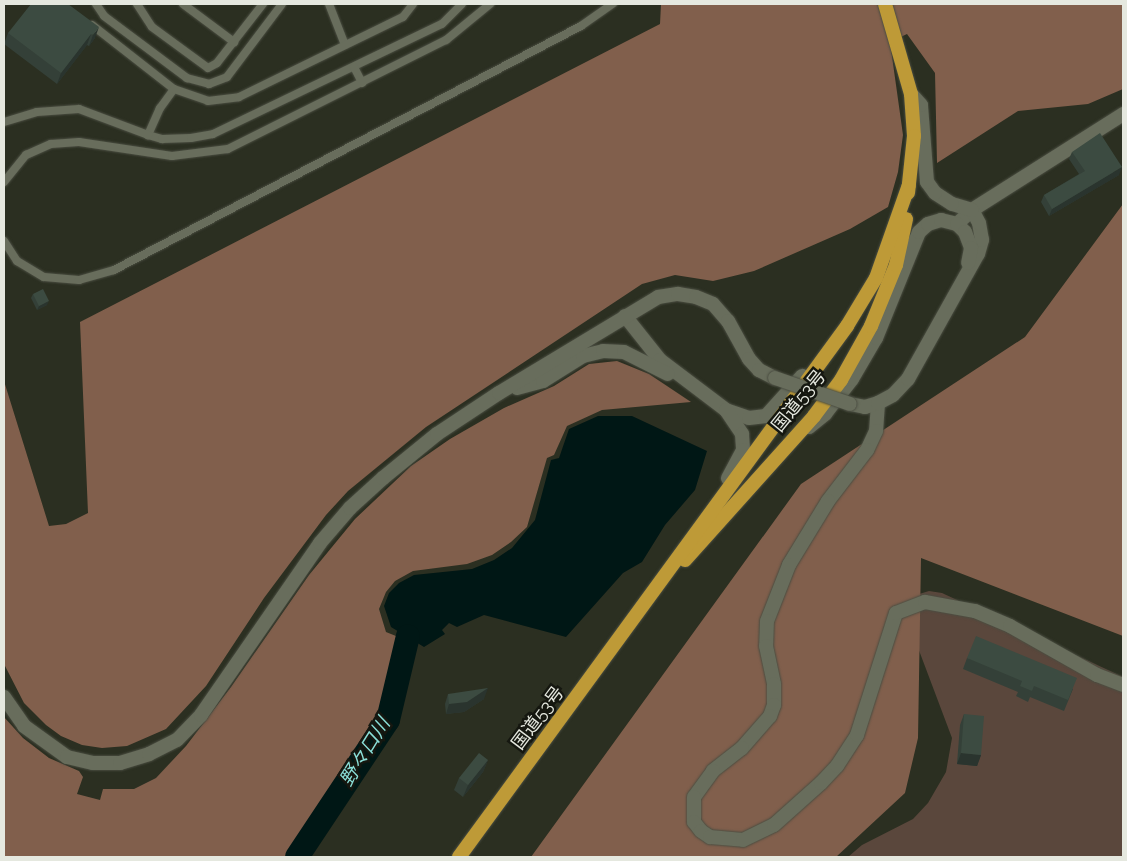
<!DOCTYPE html>
<html>
<head>
<meta charset="utf-8">
<style>
	body { margin:0 }
	#map { position:relative; width:1127px; height:861px; overflow:hidden; background:#2b2f21; font-family:Raleway,"Noto Sans JP",sans-serif }
	div>[style] { position:absolute }
	.green>* { inset:0; background:#5a473c }
	.forest>* { inset:0; background:#815f4c }
	.water>* { inset:0; background:#001715 }
	.river>* { height:24px; margin:-12px; padding:0 12px; transform-origin:12px; border-radius:12px; background:#001715 }
	.roads { filter:drop-shadow(0 0 1px #4a4d41) drop-shadow(0 0 1px #4a4d41) }
	.service>* { height:8px; margin:-4px; padding:0 4px; transform-origin:4px; border-radius:4px; background:#686d5c }
	.minor>* { height:14px; margin:-7px; padding:0 7px; transform-origin:7px; border-radius:7px; background:#686d5c }
	.tertiary>* { height:14px; margin:-7px; padding:0 7px; transform-origin:7px; border-radius:7px; background:#686d5c }
	.trunk>* { height:14px; margin:-7px; padding:0 7px; transform-origin:7px; border-radius:7px; background:#be9a37 }
	.bridges { filter:drop-shadow(0 0 1px #4a4d41) drop-shadow(0 0 1px #4a4d41) }
	.tertiary-bridge>* { height:14px; margin:-7px; padding:0 7px; transform-origin:7px; border-radius:7px; background:#686d5c }
	.wall>* { inset:0; background:#344038 }
	.shaded-wall>* { inset:0; background:#2a342e }
	.building>* { inset:0; background:#3c4b41 }
	span { translate:-50% -50%; white-space:nowrap; text-align:center; line-height:1.15; -webkit-text-stroke:5px #151710; paint-order:stroke }
	.street-label { font-size:18px; color:#e5e8df }
	.water-label { font-size:19px; color:#8adfd8; font-style:italic }
	.frame { position:absolute; inset:0; border:5px solid #e5e8df; pointer-events:none }
</style>
</head>
<body>
<div id="map">
	<div class="green">
		<div style="clip-path:polygon(929px 591px,942px 593px,1123px 677px,1123px 857px,848px 857px,862px 845px,913px 819px,928px 803px,946px 772px,952px 738px,900px 600px)"></div>
	</div>
	<div class="forest">
		<div style="clip-path:polygon(661px 4px,1123px 4px,1123px 89px,1088px 104px,1018px 111px,937px 163px,935px 73px,907px 34px,890px 42px,903px 135px,898px 172px,888px 207px,850px 229px,754px 271px,713px 281px,675px 275px,642px 284px,426px 427px,348px 491px,326px 515px,264px 598px,206px 686px,166px 729px,127px 746px,102px 748px,82px 745px,61px 736px,46px 725px,24px 703px,4px 664px,4px 381px,49px 526px,66px 524px,88px 513px,80px 322px,660px 24px)"></div>
		<div style="clip-path:polygon(1123px 204px,1123px 636px,921px 558px,918px 738px,905px 793px,836px 857px,531px 857px,801px 484px,1025px 337px)"></div>
		<div style="clip-path:polygon(617px 361px,649px 374px,691px 402px,602px 410px,567px 426px,554px 455px,547px 458px,527px 527px,511px 542px,492px 555px,467px 564px,413px 571px,395px 581px,386px 592px,379px 609px,386px 632px,401px 638px,381px 719px,288px 857px,4px 857px,4px 717px,23px 738px,49px 758px,79px 771px,83px 777px,77px 794px,100px 800px,103px 789px,134px 789px,156px 778px,186px 746px,231px 687px,309px 575px,355px 519px,411px 466px,450px 439px,504px 408px,554px 386px,589px 364px)"></div>
	</div>
	<div class="water">
		<div style="clip-path:polygon(598px 416px,632px 416px,707px 451px,695px 490px,665px 525px,642px 562px,623px 573px,566px 637px,484px 615px,457px 627px,449px 623px,442px 630px,445px 634px,424px 647px,391px 627px,384px 606px,389px 593px,399px 583px,414px 575px,472px 569px,494px 560px,512px 548px,535px 520px,551px 460px,559px 458px,569px 429px)"></div>
	</div>
	<div class="river">
		<div style="left:297px;top:857px;width:164px;rotate:-56.4deg"></div>
		<div style="left:388px;top:720px;width:86px;rotate:-76.6deg"></div>
	</div>
	<div class="roads">
		<div class="service">
			<div style="left:96px;top:4px;width:14px;rotate:56deg"></div>
			<div style="left:104px;top:16px;width:104px;rotate:36.8deg"></div>
			<div style="left:187px;top:78px;width:23px;rotate:15deg"></div>
			<div style="left:209px;top:84px;width:19px;rotate:-21deg"></div>
			<div style="left:227px;top:77px;width:91px;rotate:-53deg"></div>
			<div style="left:137px;top:4px;width:27px;rotate:57deg"></div>
			<div style="left:152px;top:27px;width:69px;rotate:36.2deg"></div>
			<div style="left:208px;top:68px;width:10px;rotate:-29deg"></div>
			<div style="left:217px;top:63px;width:75px;rotate:-52.1deg"></div>
			<div style="left:183px;top:4px;width:64px;rotate:36.7deg"></div>
			<div style="left:329px;top:4px;width:44px;rotate:68.7deg"></div>
			<div style="left:92px;top:25px;width:104px;rotate:38deg"></div>
			<div style="left:174px;top:89px;width:24px;rotate:126deg"></div>
			<div style="left:160px;top:108px;width:30px;rotate:114deg"></div>
			<div style="left:148px;top:135px;width:15px;rotate:16deg"></div>
			<div style="left:162px;top:139px;width:29px;rotate:-2deg"></div>
			<div style="left:191px;top:138px;width:22px;rotate:-10deg"></div>
			<div style="left:213px;top:134px;width:254px;rotate:-25.7deg"></div>
			<div style="left:442px;top:24px;width:28px;rotate:-45deg"></div>
			<div style="left:354px;top:67px;width:18px;rotate:63deg"></div>
			<div style="left:174px;top:89px;width:36px;rotate:19deg"></div>
			<div style="left:208px;top:101px;width:31px;rotate:-7deg"></div>
			<div style="left:239px;top:97px;width:182px;rotate:-26deg"></div>
			<div style="left:403px;top:17px;width:16px;rotate:-52deg"></div>
			<div style="left:4px;top:122px;width:34px;rotate:-17deg"></div>
			<div style="left:37px;top:112px;width:42px;rotate:-4.1deg"></div>
			<div style="left:79px;top:109px;width:74px;rotate:20.6deg"></div>
			<div style="left:4px;top:182px;width:35px;rotate:-51deg"></div>
			<div style="left:26px;top:155px;width:27px;rotate:-24deg"></div>
			<div style="left:51px;top:144px;width:28px;rotate:-4deg"></div>
			<div style="left:79px;top:142px;width:94px;rotate:8.6deg"></div>
			<div style="left:172px;top:156px;width:56px;rotate:-7.1deg"></div>
			<div style="left:228px;top:149px;width:244px;rotate:-26.6deg"></div>
			<div style="left:446px;top:40px;width:57px;rotate:-39.3deg"></div>
			<div style="left:4px;top:241px;width:24px;rotate:57deg"></div>
			<div style="left:17px;top:261px;width:31px;rotate:31deg"></div>
			<div style="left:44px;top:277px;width:35px;rotate:5deg"></div>
			<div style="left:79px;top:280px;width:36px;rotate:-16deg"></div>
			<div style="left:114px;top:270px;width:527px;rotate:-27.59deg"></div>
			<div style="left:581px;top:26px;width:39px;rotate:-35deg"></div>
		</div>
		<div class="minor">
			<div style="left:957px;top:224px;width:21px;rotate:-43deg"></div>
			<div style="left:972px;top:210px;width:179px;rotate:-32.4deg"></div>
			<div style="left:878px;top:403px;width:28px;rotate:94deg"></div>
			<div style="left:876px;top:431px;width:21px;rotate:115deg"></div>
			<div style="left:867px;top:450px;width:64px;rotate:127.4deg"></div>
			<div style="left:828px;top:501px;width:75px;rotate:121.4deg"></div>
			<div style="left:789px;top:565px;width:60px;rotate:111.4deg"></div>
			<div style="left:767px;top:621px;width:25px;rotate:92deg"></div>
			<div style="left:766px;top:646px;width:39px;rotate:78deg"></div>
			<div style="left:774px;top:684px;width:21px;rotate:90deg"></div>
			<div style="left:774px;top:705px;width:12px;rotate:110deg"></div>
			<div style="left:770px;top:716px;width:43px;rotate:131.2deg"></div>
			<div style="left:742px;top:748px;width:37px;rotate:142deg"></div>
			<div style="left:713px;top:771px;width:32px;rotate:126deg"></div>
			<div style="left:694px;top:797px;width:25px;rotate:90deg"></div>
			<div style="left:694px;top:822px;width:11px;rotate:52deg"></div>
			<div style="left:701px;top:831px;width:11px;rotate:34deg"></div>
			<div style="left:710px;top:837px;width:33px;rotate:5deg"></div>
			<div style="left:743px;top:840px;width:34px;rotate:-26deg"></div>
			<div style="left:774px;top:825px;width:63px;rotate:-41.8deg"></div>
			<div style="left:821px;top:783px;width:23px;rotate:-47deg"></div>
			<div style="left:837px;top:766px;width:37px;rotate:-57deg"></div>
			<div style="left:857px;top:735px;width:128px;rotate:-72.3deg"></div>
			<div style="left:896px;top:613px;width:31px;rotate:-21deg"></div>
			<div style="left:925px;top:602px;width:51px;rotate:10.2deg"></div>
			<div style="left:975px;top:611px;width:38px;rotate:23deg"></div>
			<div style="left:1010px;top:626px;width:100px;rotate:29.4deg"></div>
			<div style="left:1097px;top:675px;width:28px;rotate:21deg"></div>
		</div>
		<div class="tertiary">
			<div style="left:625px;top:316px;width:56px;rotate:51.5deg"></div>
			<div style="left:660px;top:360px;width:83px;rotate:37.1deg"></div>
			<div style="left:726px;top:410px;width:24px;rotate:19deg"></div>
			<div style="left:749px;top:418px;width:17px;rotate:-7deg"></div>
			<div style="left:766px;top:416px;width:54px;rotate:-48deg"></div>
			<div style="left:517px;top:388px;width:27px;rotate:-15deg"></div>
			<div style="left:543px;top:381px;width:47px;rotate:-32deg"></div>
			<div style="left:583px;top:356px;width:21px;rotate:-14deg"></div>
			<div style="left:603px;top:351px;width:21px;rotate:3deg"></div>
			<div style="left:624px;top:352px;width:49px;rotate:26.6deg"></div>
			<div style="left:850px;top:404px;width:15px;rotate:11deg"></div>
			<div style="left:865px;top:407px;width:14px;rotate:-17deg"></div>
			<div style="left:878px;top:403px;width:17px;rotate:-28deg"></div>
			<div style="left:893px;top:395px;width:22px;rotate:-47deg"></div>
			<div style="left:908px;top:379px;width:143px;rotate:-60.8deg"></div>
			<div style="left:978px;top:254px;width:15px;rotate:-74deg"></div>
			<div style="left:982px;top:240px;width:17px;rotate:-100deg"></div>
			<div style="left:979px;top:223px;width:15px;rotate:-118deg"></div>
			<div style="left:972px;top:210px;width:21px;rotate:-163deg"></div>
			<div style="left:952px;top:204px;width:20px;rotate:-147deg"></div>
			<div style="left:935px;top:193px;width:14px;rotate:-126deg"></div>
			<div style="left:927px;top:182px;width:77px;rotate:-94.5deg"></div>
			<div style="left:921px;top:105px;width:15px;rotate:-132deg"></div>
			<div style="left:726px;top:410px;width:29px;rotate:56deg"></div>
			<div style="left:742px;top:434px;width:16px;rotate:86deg"></div>
			<div style="left:743px;top:450px;width:32px;rotate:118deg"></div>
			<div style="left:809px;top:427px;width:21px;rotate:-39deg"></div>
			<div style="left:825px;top:414px;width:44px;rotate:-52.4deg"></div>
			<div style="left:852px;top:379px;width:48px;rotate:-59.7deg"></div>
			<div style="left:876px;top:338px;width:114px;rotate:-67.9deg"></div>
			<div style="left:919px;top:232px;width:12px;rotate:-42deg"></div>
			<div style="left:928px;top:224px;width:14px;rotate:-17deg"></div>
			<div style="left:941px;top:220px;width:16px;rotate:14deg"></div>
			<div style="left:957px;top:224px;width:11px;rotate:45deg"></div>
			<div style="left:965px;top:232px;width:17px;rotate:69deg"></div>
			<div style="left:971px;top:248px;width:15px;rotate:101deg"></div>
			<div style="left:4px;top:697px;width:35px;rotate:55deg"></div>
			<div style="left:24px;top:726px;width:53px;rotate:35.8deg"></div>
			<div style="left:67px;top:757px;width:27px;rotate:13deg"></div>
			<div style="left:93px;top:763px;width:27px"></div>
			<div style="left:120px;top:763px;width:30px;rotate:-17deg"></div>
			<div style="left:149px;top:754px;width:31px;rotate:-27deg"></div>
			<div style="left:177px;top:740px;width:35px;rotate:-46deg"></div>
			<div style="left:201px;top:715px;width:209px;rotate:-55.3deg"></div>
			<div style="left:320px;top:543px;width:46px;rotate:-49.4deg"></div>
			<div style="left:350px;top:508px;width:45px;rotate:-42.3deg"></div>
			<div style="left:383px;top:478px;width:70px;rotate:-39.2deg"></div>
			<div style="left:437px;top:434px;width:74px;rotate:-33.5deg"></div>
			<div style="left:499px;top:393px;width:186px;rotate:-31.1deg"></div>
			<div style="left:658px;top:297px;width:20px;rotate:-9deg"></div>
			<div style="left:678px;top:294px;width:18px;rotate:9deg"></div>
			<div style="left:696px;top:297px;width:18px;rotate:22deg"></div>
			<div style="left:713px;top:304px;width:23px;rotate:49deg"></div>
			<div style="left:728px;top:321px;width:43px;rotate:61.1deg"></div>
			<div style="left:749px;top:359px;width:15px;rotate:48deg"></div>
			<div style="left:759px;top:370px;width:18px;rotate:27deg"></div>
		</div>
		<div class="trunk">
			<div style="left:885px;top:4px;width:94px;rotate:73.9deg"></div>
			<div style="left:911px;top:94px;width:42px;rotate:85.9deg"></div>
			<div style="left:914px;top:136px;width:57px;rotate:96deg"></div>
			<div style="left:685px;top:560px;width:193px;rotate:-48.1deg"></div>
			<div style="left:814px;top:416px;width:45px;rotate:-53.1deg"></div>
			<div style="left:841px;top:380px;width:62px;rotate:-60.9deg"></div>
			<div style="left:871px;top:326px;width:66px;rotate:-67.7deg"></div>
			<div style="left:896px;top:265px;width:47px;rotate:-77.7deg"></div>
			<div style="left:459px;top:857px;width:658px;rotate:-53.84deg"></div>
			<div style="left:847px;top:326px;width:56px;rotate:-58.9deg"></div>
			<div style="left:876px;top:278px;width:99px;rotate:-70.5deg"></div>
		</div>
	</div>
	<div class="bridges">
		<div class="tertiary-bridge">
			<div style="left:775px;top:378px;width:79px;rotate:19.1deg"></div>
		</div>
	</div>
	<div class="wall">
		<div style="clip-path:polygon(68px 4px,95px 38px,89px 46px,87px 45px,57px 84px,4px 44px,8px 33px)"></div>
		<div style="clip-path:polygon(1072px 152px,1119px 175px,1049px 216px,1041px 202px,1044px 195px,1079px 174px,1069px 159px)"></div>
		<div style="clip-path:polygon(33px 294px,47px 305px,37px 310px,31px 298px)"></div>
		<div style="clip-path:polygon(967px 658px,1073px 689px,1064px 711px,1030px 697px,1028px 702px,1016px 696px,1018px 692px,963px 669px)"></div>
		<div style="clip-path:polygon(448px 694px,484px 699px,464px 712px,446px 714px,445px 704px)"></div>
		<div style="clip-path:polygon(964px 714px,981px 755px,977px 766px,957px 764px,960px 725px)"></div>
		<div style="clip-path:polygon(488px 760px,483px 772px,463px 797px,454px 790px,459px 778px)"></div>
	</div>
	<div class="shaded-wall">
		<div style="clip-path:polygon(99px 27px,95px 38px,89px 46px,93px 35px)"></div>
		<div style="clip-path:polygon(91px 34px,87px 45px,57px 84px,61px 73px)"></div>
		<div style="clip-path:polygon(1122px 167px,1119px 175px,1049px 216px,1052px 209px)"></div>
		<div style="clip-path:polygon(49px 301px,47px 305px,37px 310px,39px 306px)"></div>
		<div style="clip-path:polygon(488px 688px,484px 699px,464px 712px,446px 714px,449px 704px)"></div>
		<div style="clip-path:polygon(961px 753px,981px 755px,977px 766px,957px 764px)"></div>
		<div style="clip-path:polygon(488px 760px,483px 772px,463px 797px,468px 785px)"></div>
	</div>
	<div class="building">
		<div style="clip-path:polygon(31px 4px,68px 4px,99px 27px,93px 35px,91px 34px,61px 73px,8px 33px)"></div>
		<div style="clip-path:polygon(1100px 133px,1122px 167px,1052px 209px,1044px 195px,1085px 171px,1072px 152px)"></div>
		<div style="clip-path:polygon(43px 289px,49px 301px,39px 306px,33px 294px)"></div>
		<div style="clip-path:polygon(976px 636px,1077px 678px,1068px 700px,1034px 686px,1032px 691px,1020px 686px,1022px 681px,967px 658px)"></div>
		<div style="clip-path:polygon(488px 688px,467px 702px,449px 704px,448px 694px)"></div>
		<div style="clip-path:polygon(964px 714px,984px 716px,981px 755px,961px 753px)"></div>
		<div style="clip-path:polygon(479px 753px,488px 760px,468px 785px,459px 778px)"></div>
	</div>
	<div class="street-label">
		<span style="left:799px;top:401px;rotate:-51deg">国道53号</span>
		<span style="left:538px;top:718px;rotate:-53deg">国道53号</span>
	</div>
	<div class="water-label">
		<span style="left:365px;top:752px;rotate:-58deg">野々口川</span>
	</div>
	<div class="frame"></div>
</div>
</body>
</html>
